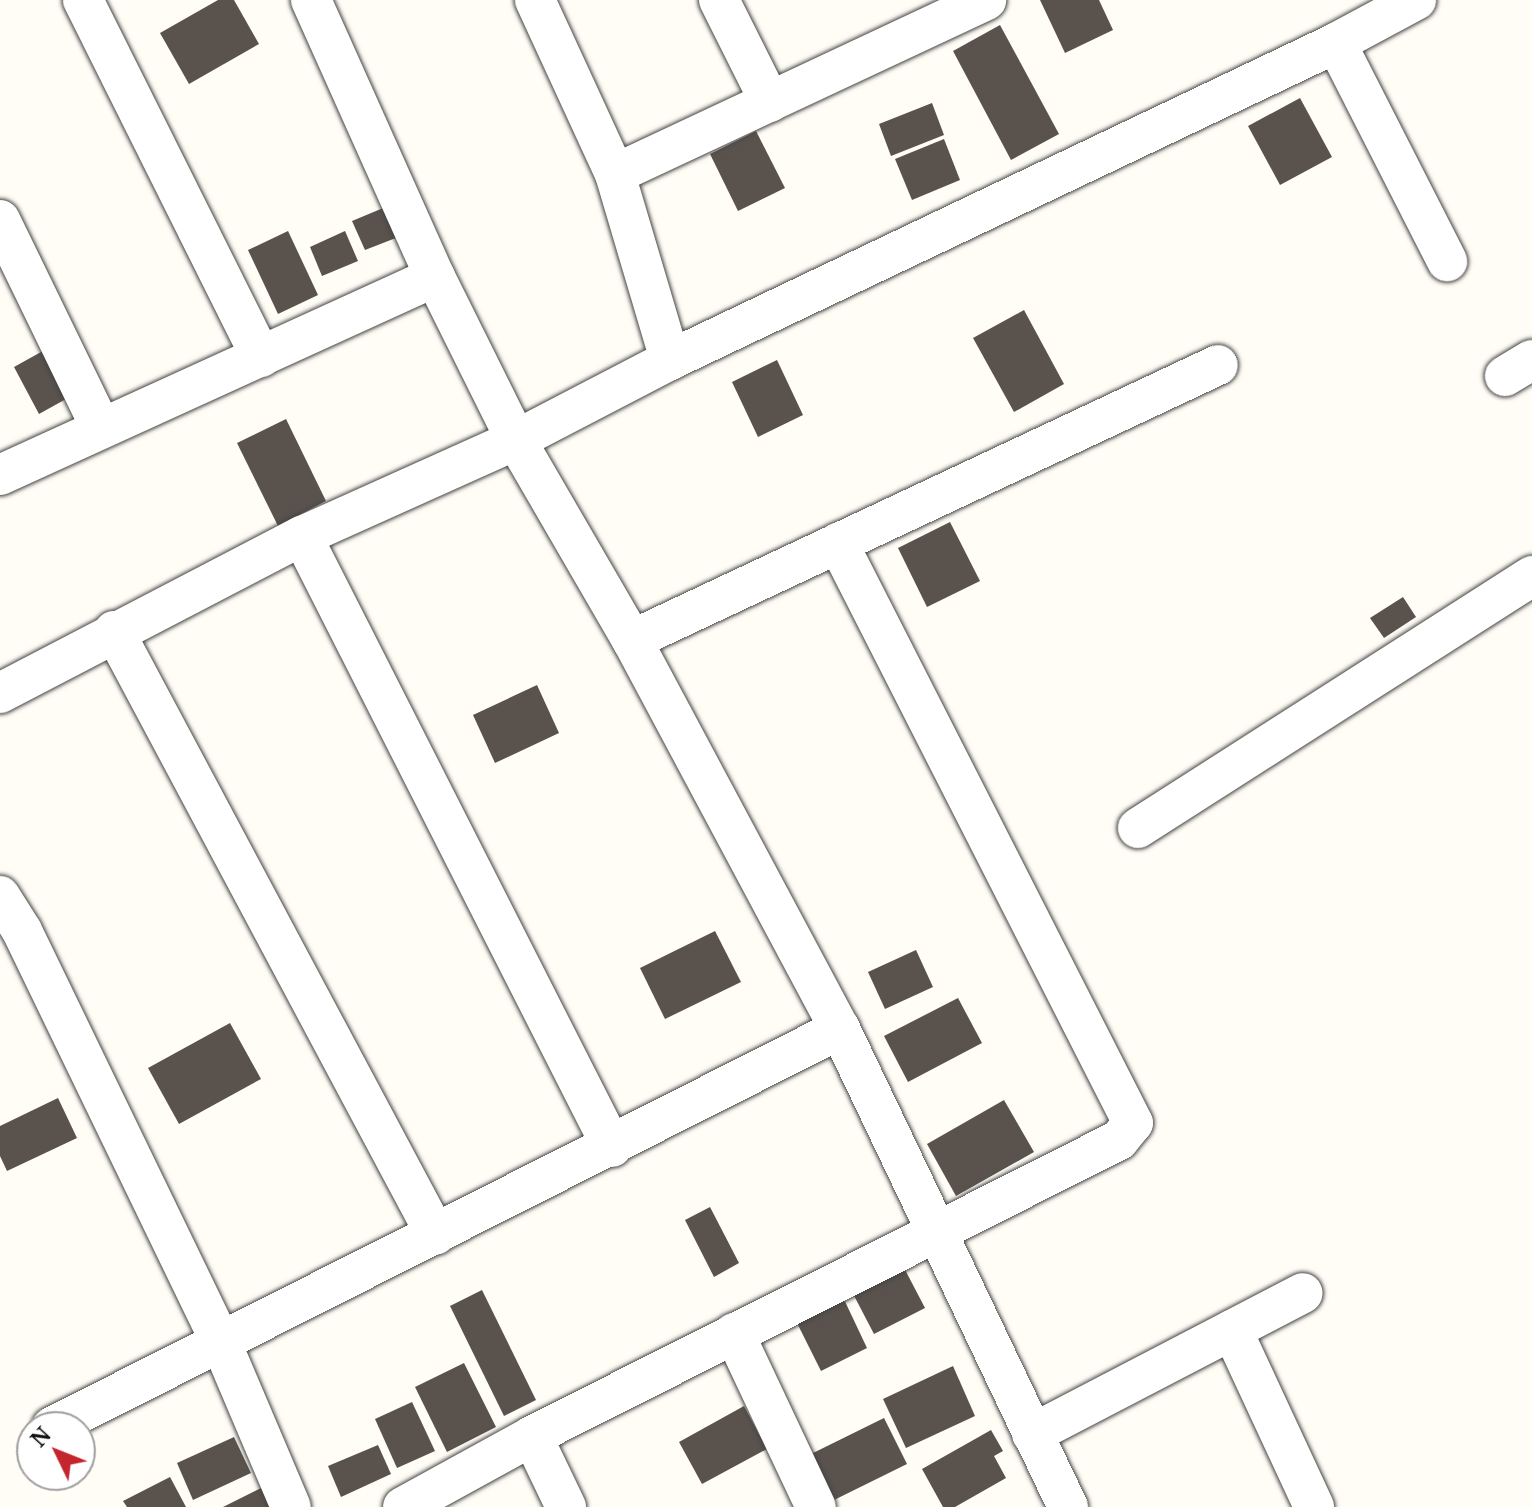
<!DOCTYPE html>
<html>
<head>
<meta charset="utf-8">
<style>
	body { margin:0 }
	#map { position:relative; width:1532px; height:1507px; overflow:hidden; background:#fffdf5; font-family:"Noto Serif",serif }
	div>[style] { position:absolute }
	.building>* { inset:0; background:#5a524d }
	.roads { filter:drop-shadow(0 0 2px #444) drop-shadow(0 0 2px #444) }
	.minor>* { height:40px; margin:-20px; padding:0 20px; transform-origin:20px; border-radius:20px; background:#fff }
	span { translate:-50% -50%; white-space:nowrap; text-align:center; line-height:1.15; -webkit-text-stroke:8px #fff; paint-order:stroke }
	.north { position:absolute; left:16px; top:1411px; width:80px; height:80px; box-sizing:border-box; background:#fff; border:2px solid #a0a0a0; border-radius:50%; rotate:313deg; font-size:22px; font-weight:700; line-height:32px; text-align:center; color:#111 }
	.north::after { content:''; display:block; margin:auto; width:28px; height:36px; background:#c4262e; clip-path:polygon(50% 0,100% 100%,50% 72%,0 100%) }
</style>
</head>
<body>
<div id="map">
	<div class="building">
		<div style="clip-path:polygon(218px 0,234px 0,259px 44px,189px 84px,160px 33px)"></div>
		<div style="clip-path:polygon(1040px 0,1099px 0,1113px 30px,1065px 53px)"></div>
		<div style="clip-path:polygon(1000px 25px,1059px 134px,1011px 160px,953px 51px)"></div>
		<div style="clip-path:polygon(1300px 98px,1332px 157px,1280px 185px,1248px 126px)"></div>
		<div style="clip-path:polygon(932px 103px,944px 135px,891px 156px,879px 124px)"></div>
		<div style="clip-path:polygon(756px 131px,785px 188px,738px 211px,710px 154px)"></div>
		<div style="clip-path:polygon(944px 139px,960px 180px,912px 200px,895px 159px)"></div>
		<div style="clip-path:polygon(388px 206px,401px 236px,365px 250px,352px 221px)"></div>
		<div style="clip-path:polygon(288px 231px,318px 295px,278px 314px,248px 250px)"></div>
		<div style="clip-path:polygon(345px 231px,358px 261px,322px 276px,310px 247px)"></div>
		<div style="clip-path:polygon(1024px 310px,1064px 384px,1014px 412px,973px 338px)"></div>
		<div style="clip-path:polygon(50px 347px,75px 394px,39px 414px,14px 367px)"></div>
		<div style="clip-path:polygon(777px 360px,803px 415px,758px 437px,732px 382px)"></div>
		<div style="clip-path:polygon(286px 419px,326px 501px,278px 526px,237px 443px)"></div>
		<div style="clip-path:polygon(950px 522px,980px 581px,927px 607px,898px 548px)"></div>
		<div style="clip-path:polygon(1403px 597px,1416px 617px,1384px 638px,1370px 618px)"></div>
		<div style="clip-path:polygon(537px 685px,559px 733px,495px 763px,473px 715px)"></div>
		<div style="clip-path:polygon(715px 931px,741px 982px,665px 1019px,640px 968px)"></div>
		<div style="clip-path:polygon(916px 950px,933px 987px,885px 1009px,868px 972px)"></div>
		<div style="clip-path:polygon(958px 998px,982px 1043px,908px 1082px,884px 1036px)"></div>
		<div style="clip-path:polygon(230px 1023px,261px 1079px,179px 1124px,148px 1068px)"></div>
		<div style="clip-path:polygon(58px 1098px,77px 1138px,7px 1171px,0 1156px,0 1126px)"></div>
		<div style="clip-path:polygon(1004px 1100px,1034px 1152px,956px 1196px,927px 1144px)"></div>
		<div style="clip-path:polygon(710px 1207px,739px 1263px,714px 1277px,685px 1220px)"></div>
		<div style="clip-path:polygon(901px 1262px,925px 1308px,874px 1334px,850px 1288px)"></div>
		<div style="clip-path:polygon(482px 1290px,536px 1400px,504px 1416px,450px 1306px)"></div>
		<div style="clip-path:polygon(841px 1293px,867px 1348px,821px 1371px,794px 1317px)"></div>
		<div style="clip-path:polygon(464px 1363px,496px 1427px,447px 1452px,415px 1387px)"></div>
		<div style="clip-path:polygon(953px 1366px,975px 1416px,906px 1448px,883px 1399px)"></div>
		<div style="clip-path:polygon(412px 1402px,435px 1451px,397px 1468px,375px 1419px)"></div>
		<div style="clip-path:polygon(744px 1406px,767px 1449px,702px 1484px,679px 1442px)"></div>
		<div style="clip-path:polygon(884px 1418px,907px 1464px,830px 1502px,807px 1456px)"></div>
		<div style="clip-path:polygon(991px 1430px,1003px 1451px,994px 1456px,1006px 1478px,955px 1507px,943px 1507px,922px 1469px)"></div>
		<div style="clip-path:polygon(234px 1437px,251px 1473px,193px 1500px,177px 1463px)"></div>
		<div style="clip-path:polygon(378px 1445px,391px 1474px,341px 1497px,328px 1466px)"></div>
		<div style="clip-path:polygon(170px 1477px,186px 1507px,127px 1507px,123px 1501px)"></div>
		<div style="clip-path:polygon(261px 1488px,270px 1507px,223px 1507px)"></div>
	</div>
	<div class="roads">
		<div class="minor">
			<div style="left:83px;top:0;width:399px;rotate:63.5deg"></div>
			<div style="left:311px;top:0;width:303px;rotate:65.9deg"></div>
			<div style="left:435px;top:277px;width:182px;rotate:63.6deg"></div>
			<div style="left:516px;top:440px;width:231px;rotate:59.9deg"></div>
			<div style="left:632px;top:640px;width:441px;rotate:61.9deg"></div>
			<div style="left:840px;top:1029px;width:530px;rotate:64.5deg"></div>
			<div style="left:535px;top:0;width:192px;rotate:65.3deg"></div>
			<div style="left:615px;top:174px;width:194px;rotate:73.5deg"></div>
			<div style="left:719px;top:0;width:114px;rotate:63.4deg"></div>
			<div style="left:1336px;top:43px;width:245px;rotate:63deg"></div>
			<div style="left:615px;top:174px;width:410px;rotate:-25.1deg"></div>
			<div style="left:0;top:220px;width:231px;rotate:64.1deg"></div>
			<div style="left:1505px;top:376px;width:31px;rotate:-31deg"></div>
			<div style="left:0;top:475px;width:478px;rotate:-24.5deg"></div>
			<div style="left:302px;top:536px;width:685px;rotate:63.1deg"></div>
			<div style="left:114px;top:631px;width:684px;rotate:61.94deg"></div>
			<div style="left:632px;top:640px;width:647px;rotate:-25.14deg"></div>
			<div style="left:0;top:693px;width:340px;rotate:-27.5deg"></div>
			<div style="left:302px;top:536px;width:235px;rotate:-24.2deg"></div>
			<div style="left:516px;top:440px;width:174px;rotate:-27.5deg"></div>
			<div style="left:670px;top:360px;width:738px;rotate:-25.45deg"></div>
			<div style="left:1336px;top:43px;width:91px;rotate:-28.3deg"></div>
			<div style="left:1138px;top:828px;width:468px;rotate:-32.6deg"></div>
			<div style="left:0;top:896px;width:41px;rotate:57.8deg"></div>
			<div style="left:22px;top:931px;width:454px;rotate:64.2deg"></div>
			<div style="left:220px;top:1340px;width:181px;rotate:67deg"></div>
			<div style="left:1232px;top:1330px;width:195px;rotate:65.1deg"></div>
			<div style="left:734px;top:1333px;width:192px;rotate:64.8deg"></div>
			<div style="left:52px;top:1427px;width:883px;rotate:-26.8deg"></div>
			<div style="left:1032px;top:1434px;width:305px;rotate:-27.5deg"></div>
			<div style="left:532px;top:1436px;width:79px;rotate:64.4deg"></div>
			<div style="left:403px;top:1507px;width:147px;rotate:-28.8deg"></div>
			<div style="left:532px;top:1436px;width:657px;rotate:-26.76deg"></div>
			<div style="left:1119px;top:1140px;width:22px;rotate:-51deg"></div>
			<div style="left:1133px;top:1123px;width:651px;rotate:-116.96deg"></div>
		</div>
	</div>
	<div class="north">N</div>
</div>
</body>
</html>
